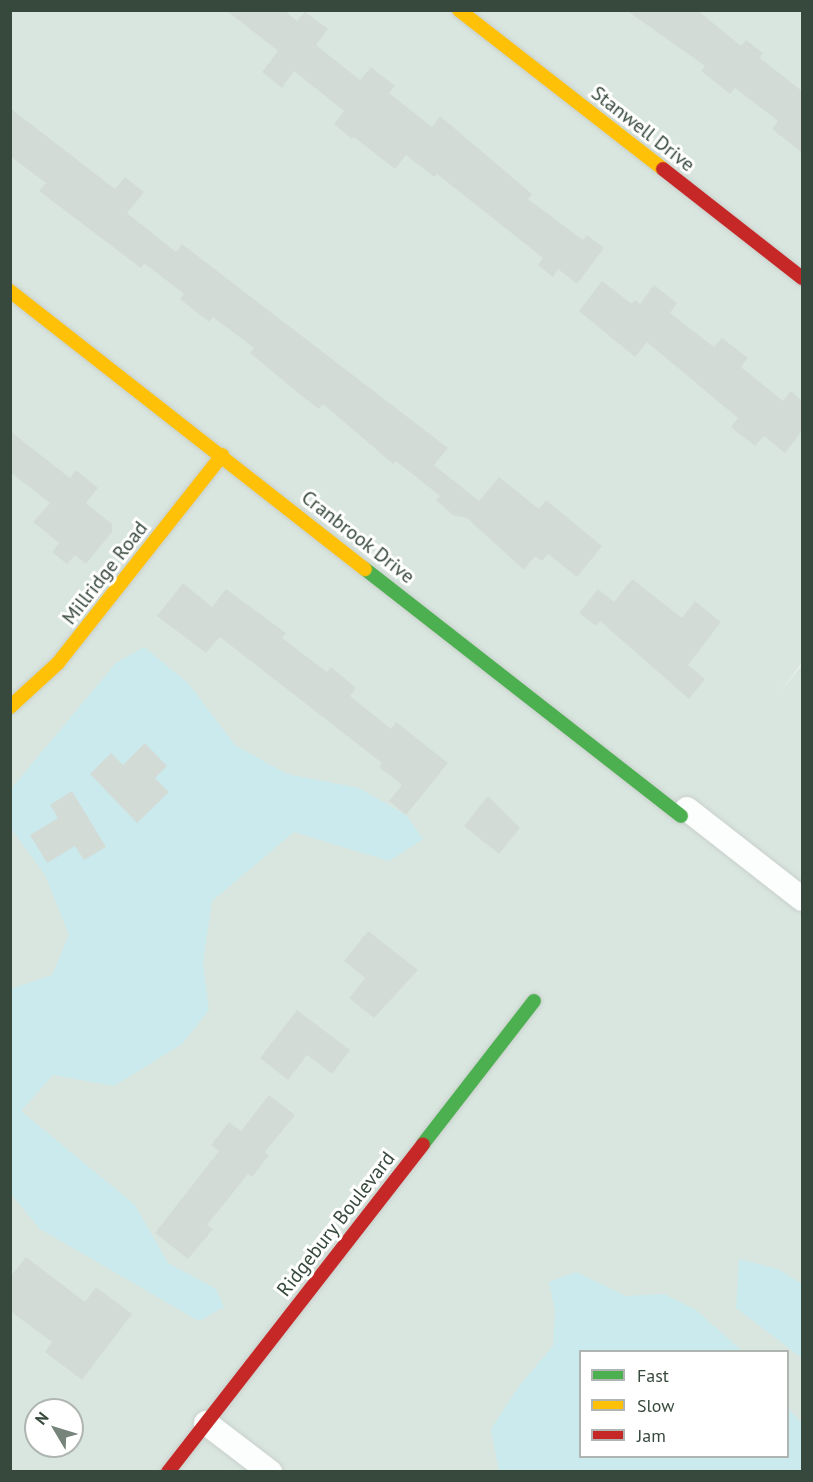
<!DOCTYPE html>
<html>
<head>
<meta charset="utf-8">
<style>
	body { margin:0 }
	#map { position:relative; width:813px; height:1482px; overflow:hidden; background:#ecf2ef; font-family:"PT Sans",sans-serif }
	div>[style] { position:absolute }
	.residential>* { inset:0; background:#d9e6df }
	.green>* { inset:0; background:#cbeaed }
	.building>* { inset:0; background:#d3dbd6 }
	.roads { filter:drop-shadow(0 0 2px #c9d0cc) drop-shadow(0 0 2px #c9d0cc) }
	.street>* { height:24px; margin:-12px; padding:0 12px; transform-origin:12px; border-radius:12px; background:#fcfdfd }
	.fast>* { height:14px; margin:-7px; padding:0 7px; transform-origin:7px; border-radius:7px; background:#4caf50 }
	.slow>* { height:14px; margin:-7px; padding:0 7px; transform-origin:7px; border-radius:7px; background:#ffc107 }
	.jam>* { height:14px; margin:-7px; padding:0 7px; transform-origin:7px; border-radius:7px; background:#c62828 }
	span { translate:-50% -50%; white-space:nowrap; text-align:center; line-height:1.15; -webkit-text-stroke:6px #fff; paint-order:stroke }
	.street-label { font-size:20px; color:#37493c }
	.frame { position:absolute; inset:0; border:12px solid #37493c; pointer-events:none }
	.legend { position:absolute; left:579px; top:1350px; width:210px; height:108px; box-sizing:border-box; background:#fff; border:2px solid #afb6b1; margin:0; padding:8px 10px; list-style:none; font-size:18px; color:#37493c }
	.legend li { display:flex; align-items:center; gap:12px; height:30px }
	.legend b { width:30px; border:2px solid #afb6b1 }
	.north { position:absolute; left:24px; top:1398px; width:60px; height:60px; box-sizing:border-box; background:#fff; border:2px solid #afb6b1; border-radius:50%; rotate:308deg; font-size:16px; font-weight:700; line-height:24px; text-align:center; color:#37493c }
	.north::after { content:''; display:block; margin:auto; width:21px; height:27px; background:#76847b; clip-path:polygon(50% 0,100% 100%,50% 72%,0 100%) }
</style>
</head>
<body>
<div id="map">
	<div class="residential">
		<div style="clip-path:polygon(evenodd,10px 11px,802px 11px,802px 663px,779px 693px,802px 665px,802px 1471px,11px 1471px,10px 11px,580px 1352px,788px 1352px,788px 1456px,580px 1456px,580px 1352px,10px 11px,36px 1410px,72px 1410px,72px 1446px,36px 1446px,36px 1410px)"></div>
	</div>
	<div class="green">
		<div style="clip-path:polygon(144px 647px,188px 683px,235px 745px,287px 774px,359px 788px,406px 815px,423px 839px,389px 861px,294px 832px,212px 901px,203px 963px,209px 1010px,182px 1044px,114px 1086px,53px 1075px,21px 1111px,135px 1205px,168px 1263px,216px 1289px,224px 1307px,199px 1321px,40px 1229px,11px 1194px,11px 989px,52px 975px,69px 935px,45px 875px,11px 828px,11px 789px,116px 663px)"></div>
		<div style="clip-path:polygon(739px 1259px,778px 1269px,802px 1284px,802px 1358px,736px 1308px)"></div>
		<div style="clip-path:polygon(576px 1272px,626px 1296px,664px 1294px,696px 1310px,742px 1351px,580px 1352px,580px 1456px,788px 1456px,788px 1408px,802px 1423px,802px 1471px,499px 1471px,491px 1429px,519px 1386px,553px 1346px,555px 1311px,549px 1282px)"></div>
	</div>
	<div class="building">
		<div style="clip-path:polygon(226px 10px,284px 10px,297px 21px,305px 12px,328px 29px,316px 45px,360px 80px,371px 67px,395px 86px,389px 93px,432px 127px,440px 116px,532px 194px,528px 199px,583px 240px,587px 235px,604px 248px,577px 284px,558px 269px,553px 277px,538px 265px,543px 258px,437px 174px,434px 177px,406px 155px,395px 169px,354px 137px,352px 139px,334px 124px,344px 111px,294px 71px,282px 88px,262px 72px,278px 51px)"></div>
		<div style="clip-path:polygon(626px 10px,697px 10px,741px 46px,746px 40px,763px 53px,760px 58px,802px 91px,802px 153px,772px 129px,778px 121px,735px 88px,730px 94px,701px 71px,705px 66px)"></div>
		<div style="clip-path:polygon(10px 108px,115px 189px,125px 177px,144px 192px,127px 213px,176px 252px,182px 244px,448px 448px,434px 465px,479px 501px,499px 477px,539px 509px,546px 500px,602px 546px,577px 577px,548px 554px,542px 561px,535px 556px,524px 570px,467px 518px,453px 515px,436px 500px,440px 496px,396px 461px,393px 464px,323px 404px,319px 409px,302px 396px,250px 353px,254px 348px,213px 317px,209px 322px,180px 299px,184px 294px,144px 263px,141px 268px,39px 191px,46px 183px,10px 156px)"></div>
		<div style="clip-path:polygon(602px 281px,632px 304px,635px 300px,640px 304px,654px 285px,677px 303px,670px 313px,714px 347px,722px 338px,748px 358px,741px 367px,783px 401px,791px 391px,802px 401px,802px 431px,785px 453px,764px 436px,755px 446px,731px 427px,738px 418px,647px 342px,635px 357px,579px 311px)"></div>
		<div style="clip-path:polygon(10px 431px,70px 478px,76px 470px,98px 488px,86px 503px,112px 524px,112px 532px,86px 564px,75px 555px,67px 564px,52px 552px,59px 543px,33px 522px,50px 503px,10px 472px)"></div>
		<div style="clip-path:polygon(632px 579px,682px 618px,695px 601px,721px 622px,688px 665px,705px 679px,689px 699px,600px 621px,596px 626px,579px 613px,598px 589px,614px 602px)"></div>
		<div style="clip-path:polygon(183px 583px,212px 607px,226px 589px,286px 633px,282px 638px,327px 672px,331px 667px,356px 688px,350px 696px,391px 729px,396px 722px,448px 763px,406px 815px,389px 801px,402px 785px,379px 767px,382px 763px,220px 637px,206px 653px,157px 616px)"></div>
		<div style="clip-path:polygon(145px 743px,167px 766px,155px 778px,169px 792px,137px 823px,90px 774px,111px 753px,123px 765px)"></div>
		<div style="clip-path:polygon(72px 791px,106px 847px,84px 860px,75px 846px,47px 863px,30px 835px,58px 818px,50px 805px)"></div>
		<div style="clip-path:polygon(488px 796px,520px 828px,499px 854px,464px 826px)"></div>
		<div style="clip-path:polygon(368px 931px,418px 970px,374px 1018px,349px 998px,365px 978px,344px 961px)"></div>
		<div style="clip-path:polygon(297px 1010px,350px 1050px,332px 1074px,307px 1055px,288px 1080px,260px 1058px)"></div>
		<div style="clip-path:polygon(269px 1095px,295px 1115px,265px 1152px,269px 1155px,252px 1177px,248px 1174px,207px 1225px,213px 1229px,188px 1259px,155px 1233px,219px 1151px,211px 1145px,229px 1122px,241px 1131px)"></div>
		<div style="clip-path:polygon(26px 1257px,85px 1302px,96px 1287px,132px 1314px,82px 1380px,45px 1352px,52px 1342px,10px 1311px,10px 1277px)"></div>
	</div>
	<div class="roads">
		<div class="street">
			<div style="left:687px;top:809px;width:146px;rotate:38deg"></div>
			<div style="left:206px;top:1423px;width:81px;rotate:37.4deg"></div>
		</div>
		<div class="fast">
			<div style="left:365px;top:569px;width:401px;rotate:38deg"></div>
			<div style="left:423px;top:1144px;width:181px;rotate:-52.2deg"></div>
		</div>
		<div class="slow">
			<div style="left:459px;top:10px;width:259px;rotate:37.9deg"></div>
			<div style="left:10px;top:291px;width:451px;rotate:38.1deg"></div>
			<div style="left:10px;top:707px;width:65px;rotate:-42.5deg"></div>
			<div style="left:58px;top:663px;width:265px;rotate:-51.7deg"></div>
		</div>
		<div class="jam">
			<div style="left:663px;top:169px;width:177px;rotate:38.1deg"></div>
			<div style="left:168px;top:1472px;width:415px;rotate:-52.1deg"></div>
		</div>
	</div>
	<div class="street-label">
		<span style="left:643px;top:129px;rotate:38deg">Stanwell Drive</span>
		<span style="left:358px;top:537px;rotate:38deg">Cranbrook Drive</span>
		<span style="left:105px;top:573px;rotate:-52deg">Millridge Road</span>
		<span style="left:336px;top:1224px;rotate:-52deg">Ridgebury Boulevard</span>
	</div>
	<div class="frame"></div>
	<ul class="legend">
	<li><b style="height:8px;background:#4caf50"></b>Fast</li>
	<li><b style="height:8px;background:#ffc107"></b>Slow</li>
	<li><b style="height:8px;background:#c62828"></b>Jam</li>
	</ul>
	<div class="north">N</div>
</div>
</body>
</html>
